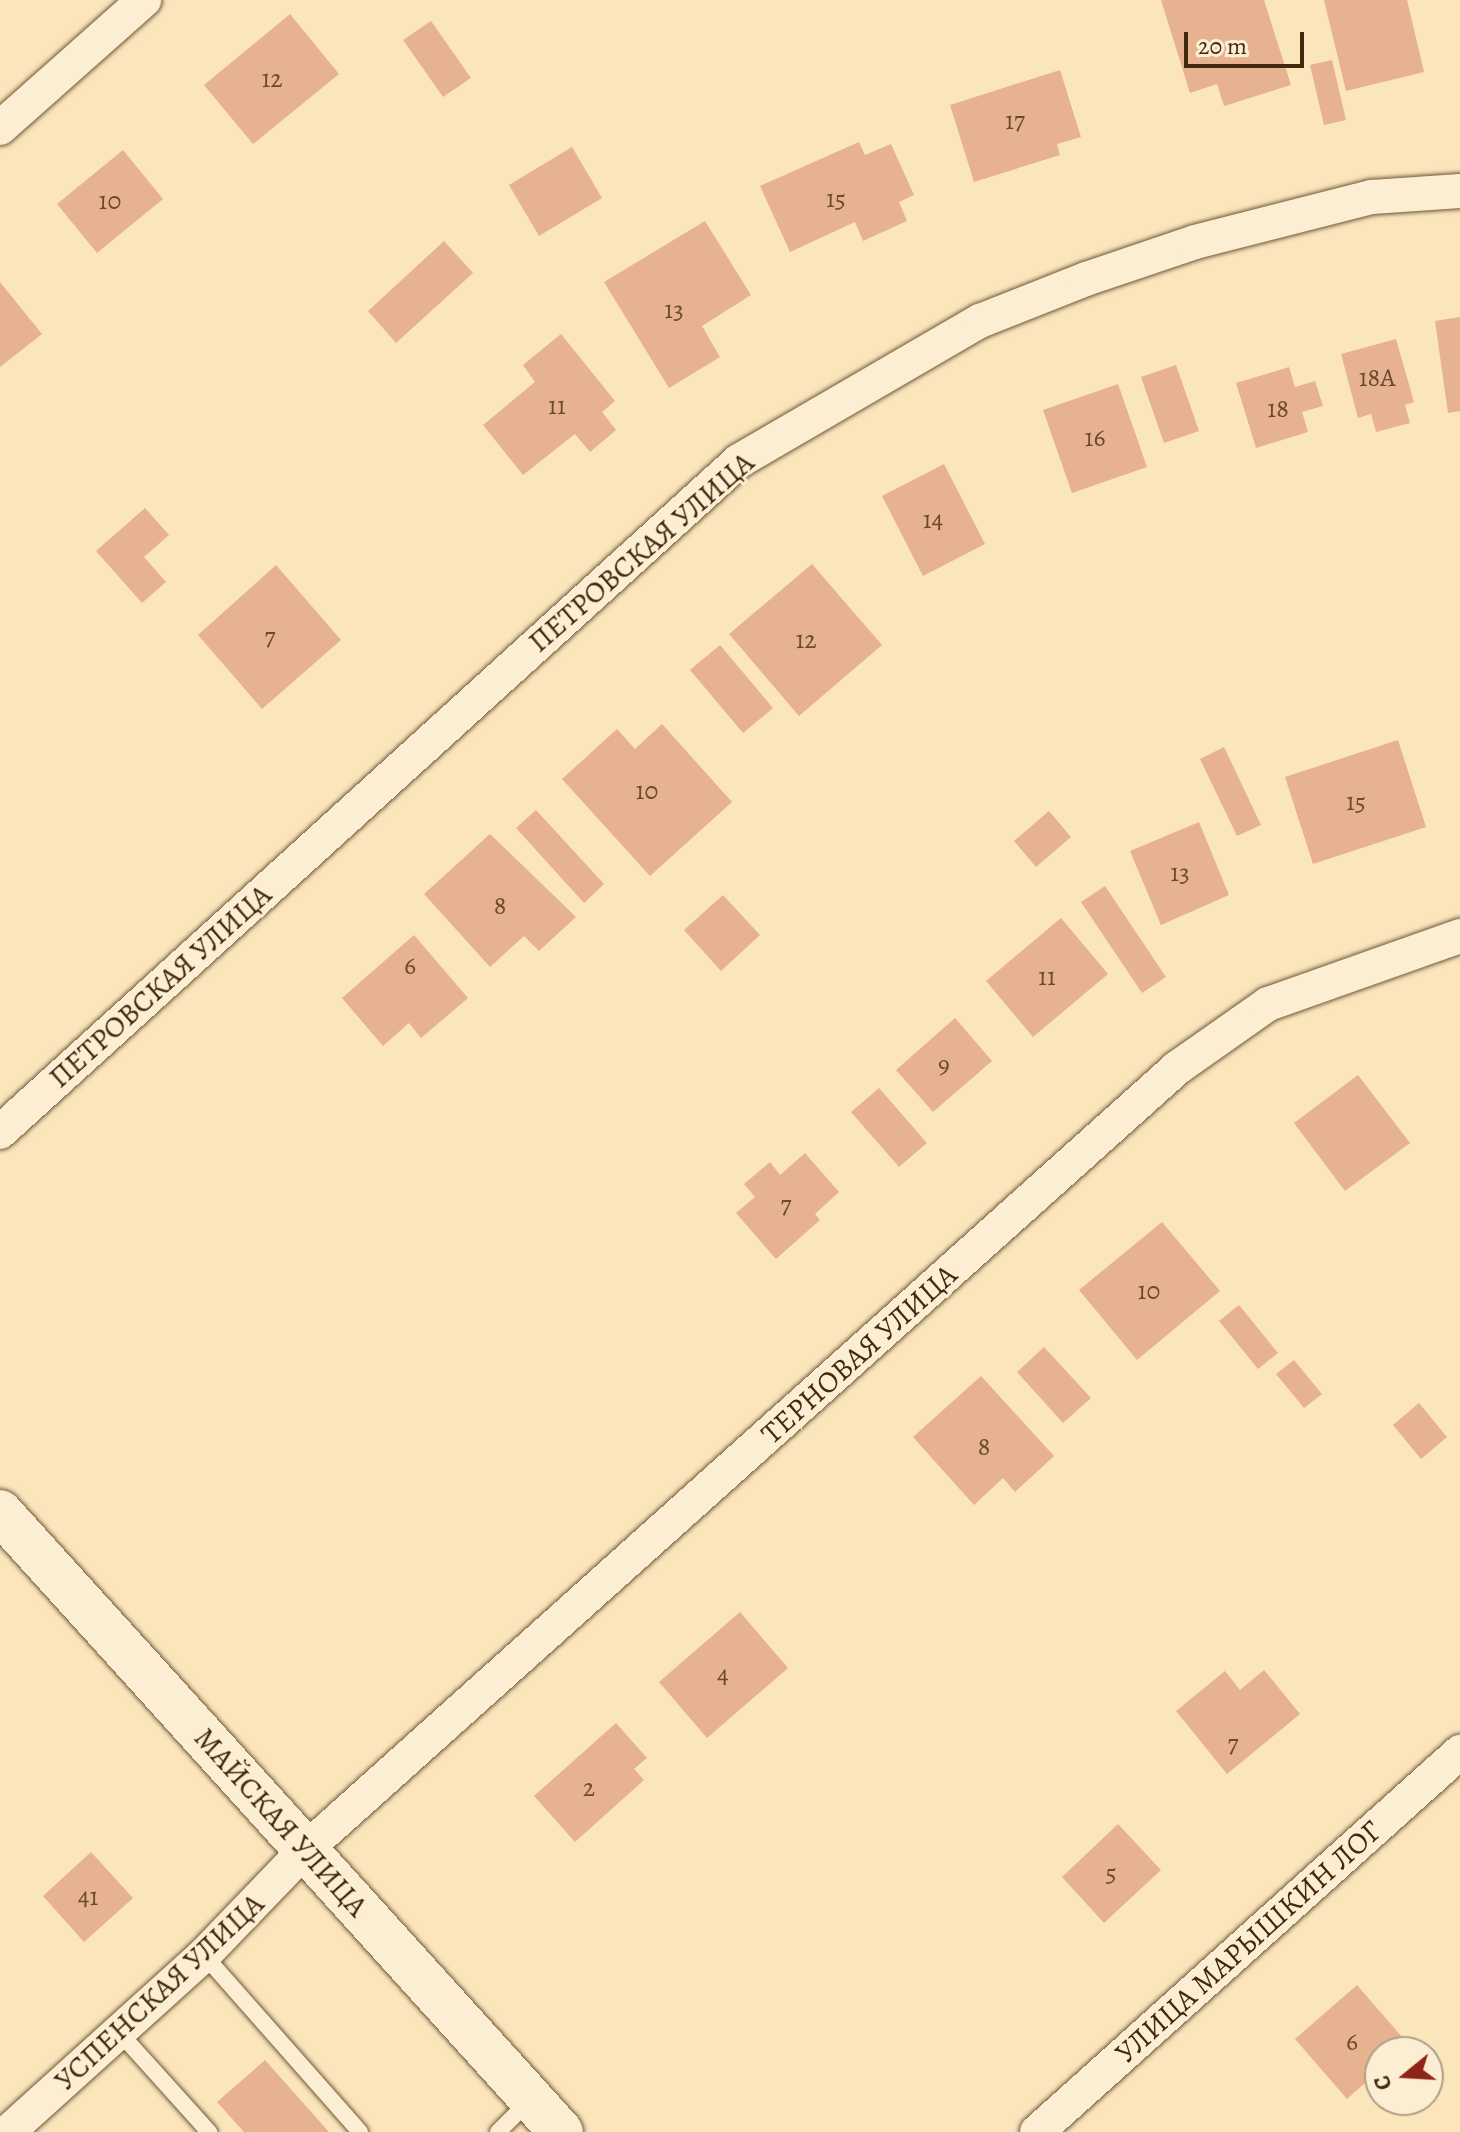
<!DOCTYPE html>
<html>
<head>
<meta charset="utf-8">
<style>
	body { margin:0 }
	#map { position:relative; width:1460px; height:2132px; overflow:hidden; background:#fbe5bb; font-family:Alegreya,serif }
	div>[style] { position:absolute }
	.building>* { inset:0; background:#e7b28f }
	.roads { filter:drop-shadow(0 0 2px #705839) drop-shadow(0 0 2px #705839) }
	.lane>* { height:16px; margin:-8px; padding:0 8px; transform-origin:8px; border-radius:8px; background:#fceed3 }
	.street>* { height:34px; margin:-17px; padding:0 17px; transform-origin:17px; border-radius:17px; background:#fceed3 }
	.secondary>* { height:44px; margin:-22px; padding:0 22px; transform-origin:22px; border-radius:22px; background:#fceed3 }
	span { translate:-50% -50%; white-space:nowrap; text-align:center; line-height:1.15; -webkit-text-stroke:6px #fceed3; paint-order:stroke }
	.number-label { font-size:26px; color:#6b4b2e }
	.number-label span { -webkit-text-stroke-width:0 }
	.street-label { font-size:30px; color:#42290e }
	.north { position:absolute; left:1364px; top:2036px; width:80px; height:80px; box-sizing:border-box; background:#fceed3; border:2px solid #b29f84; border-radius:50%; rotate:252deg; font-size:22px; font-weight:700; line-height:32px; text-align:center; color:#42290e }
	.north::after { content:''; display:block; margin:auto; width:28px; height:36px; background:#8f2418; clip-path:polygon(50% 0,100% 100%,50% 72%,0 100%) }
	.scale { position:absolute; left:1184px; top:32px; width:120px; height:36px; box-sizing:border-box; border:4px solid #42290e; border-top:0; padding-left:10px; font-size:24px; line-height:28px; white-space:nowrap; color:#42290e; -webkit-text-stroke:6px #fceed3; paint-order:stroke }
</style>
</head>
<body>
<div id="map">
	<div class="building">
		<div style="clip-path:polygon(1161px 0,1264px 0,1291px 85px,1224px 106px,1217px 84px,1190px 93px)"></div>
		<div style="clip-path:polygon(1324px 0,1407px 0,1424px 72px,1346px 91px)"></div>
		<div style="clip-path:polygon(290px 14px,339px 74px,253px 144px,204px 85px)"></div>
		<div style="clip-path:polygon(431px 21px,471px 78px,443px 97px,403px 40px)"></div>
		<div style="clip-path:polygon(1332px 60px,1346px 120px,1324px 125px,1310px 65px)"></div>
		<div style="clip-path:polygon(1060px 70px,1081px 137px,1057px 144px,1060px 155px,974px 182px,950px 105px)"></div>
		<div style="clip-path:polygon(859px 142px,865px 155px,891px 144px,914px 195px,899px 202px,907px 221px,863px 241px,855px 222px,790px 252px,760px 186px)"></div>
		<div style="clip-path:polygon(572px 147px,602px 198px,539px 236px,509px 185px)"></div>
		<div style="clip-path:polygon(123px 150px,163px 199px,97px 253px,57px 204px)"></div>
		<div style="clip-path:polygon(705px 221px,751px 295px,702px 326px,720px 357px,669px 388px,604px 282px)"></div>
		<div style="clip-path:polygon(444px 241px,473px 273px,396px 343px,368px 311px)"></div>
		<div style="clip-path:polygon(0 282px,42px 334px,0 367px)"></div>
		<div style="clip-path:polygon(1460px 317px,1460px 411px,1448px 413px,1435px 321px)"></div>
		<div style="clip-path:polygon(561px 334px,615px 401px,602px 412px,616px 430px,590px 452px,575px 434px,523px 475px,483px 425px,535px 382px,523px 365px)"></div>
		<div style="clip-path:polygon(1396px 339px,1414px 402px,1405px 405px,1410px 423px,1376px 432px,1371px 414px,1358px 418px,1341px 354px)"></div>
		<div style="clip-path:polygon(1176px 365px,1199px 431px,1164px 443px,1141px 377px)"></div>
		<div style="clip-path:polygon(1289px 367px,1295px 387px,1315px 381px,1323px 406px,1302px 412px,1308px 432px,1256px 448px,1236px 383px)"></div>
		<div style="clip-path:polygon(1118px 384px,1147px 467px,1072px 493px,1043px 410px)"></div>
		<div style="clip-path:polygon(944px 464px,985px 544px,923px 576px,882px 496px)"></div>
		<div style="clip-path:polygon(145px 508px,169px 535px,144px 557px,166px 582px,142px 603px,96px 551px)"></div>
		<div style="clip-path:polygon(812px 564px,882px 645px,799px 716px,729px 634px)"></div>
		<div style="clip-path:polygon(276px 565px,341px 640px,262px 709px,198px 635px)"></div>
		<div style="clip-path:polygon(720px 645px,773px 708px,743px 733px,690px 670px)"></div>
		<div style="clip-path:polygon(662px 724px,732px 802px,650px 876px,562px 779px,617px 729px,635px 749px)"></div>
		<div style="clip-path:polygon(1398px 740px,1426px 827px,1313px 864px,1285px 777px)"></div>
		<div style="clip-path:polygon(1224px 747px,1261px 825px,1237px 836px,1200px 759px)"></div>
		<div style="clip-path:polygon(536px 810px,604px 884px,584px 903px,516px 828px)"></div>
		<div style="clip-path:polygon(1049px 811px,1071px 837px,1036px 867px,1014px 841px)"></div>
		<div style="clip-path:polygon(1199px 822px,1229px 895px,1161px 925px,1130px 851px)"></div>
		<div style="clip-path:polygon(490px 834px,576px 917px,539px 951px,524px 936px,490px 967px,424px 894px)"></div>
		<div style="clip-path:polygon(1105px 886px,1166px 977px,1142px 993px,1081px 902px)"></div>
		<div style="clip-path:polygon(723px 895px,760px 935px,721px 971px,684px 930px)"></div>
		<div style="clip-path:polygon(1061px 918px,1108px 974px,1033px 1037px,986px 981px)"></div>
		<div style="clip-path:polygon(414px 935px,468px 998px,421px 1038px,409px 1023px,383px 1046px,342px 998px)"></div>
		<div style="clip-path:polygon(955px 1018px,992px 1061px,933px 1112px,896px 1070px)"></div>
		<div style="clip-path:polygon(1358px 1075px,1410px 1143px,1345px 1191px,1294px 1123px)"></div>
		<div style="clip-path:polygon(879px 1088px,927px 1143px,899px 1167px,851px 1112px)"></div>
		<div style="clip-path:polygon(805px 1153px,839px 1192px,815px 1214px,820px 1220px,776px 1259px,736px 1213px,755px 1197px,744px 1184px,770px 1162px,780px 1175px)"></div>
		<div style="clip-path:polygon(1162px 1222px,1220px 1291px,1137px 1360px,1079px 1290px)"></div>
		<div style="clip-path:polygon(1239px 1305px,1278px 1353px,1258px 1369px,1219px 1321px)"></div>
		<div style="clip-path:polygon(1044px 1347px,1091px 1398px,1063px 1423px,1017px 1372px)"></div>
		<div style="clip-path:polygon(1294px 1360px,1322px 1394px,1304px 1408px,1276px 1374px)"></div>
		<div style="clip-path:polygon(981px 1376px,1054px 1456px,1015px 1492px,1003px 1478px,974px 1505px,913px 1437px)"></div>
		<div style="clip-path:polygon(1419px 1403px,1447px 1437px,1421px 1459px,1393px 1425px)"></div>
		<div style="clip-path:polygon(740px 1612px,788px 1668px,707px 1738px,659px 1682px)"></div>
		<div style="clip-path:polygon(1264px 1670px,1300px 1714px,1227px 1774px,1176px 1711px,1225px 1671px,1240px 1690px)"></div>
		<div style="clip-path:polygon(616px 1723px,647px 1758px,634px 1769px,644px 1780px,575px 1842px,534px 1796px)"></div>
		<div style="clip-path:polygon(1118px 1824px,1161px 1870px,1104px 1923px,1062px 1877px)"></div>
		<div style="clip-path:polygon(91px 1852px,133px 1898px,84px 1942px,43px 1896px)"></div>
		<div style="clip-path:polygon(1357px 1985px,1409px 2045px,1401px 2052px,1380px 2052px,1380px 2070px,1347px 2099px,1295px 2039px)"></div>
		<div style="clip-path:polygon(265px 2060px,329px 2132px,244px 2132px,217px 2102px)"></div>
	</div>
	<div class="roads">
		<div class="lane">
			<div style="left:204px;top:1955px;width:236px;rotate:48.6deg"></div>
			<div style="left:119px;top:2032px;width:135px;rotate:48deg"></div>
			<div style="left:498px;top:2132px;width:47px;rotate:-45deg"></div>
		</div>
		<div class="street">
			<div style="left:0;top:128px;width:193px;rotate:-41.6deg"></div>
			<div style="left:0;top:1132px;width:998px;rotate:-42.24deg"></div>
			<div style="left:739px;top:461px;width:279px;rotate:-30.2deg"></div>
			<div style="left:980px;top:321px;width:114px;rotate:-21.6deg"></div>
			<div style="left:1086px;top:279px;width:115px;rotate:-18.7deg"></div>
			<div style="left:1195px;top:242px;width:183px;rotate:-14.3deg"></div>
			<div style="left:1372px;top:197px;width:88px;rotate:-3.9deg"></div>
			<div style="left:8px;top:2132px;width:264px;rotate:-42.1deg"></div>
			<div style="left:204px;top:1955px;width:147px;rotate:-46.1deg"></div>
			<div style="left:306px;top:1849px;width:1170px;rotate:-41.88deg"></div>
			<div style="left:1177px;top:1068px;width:111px;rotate:-35.1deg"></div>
			<div style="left:1268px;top:1004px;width:204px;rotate:-19.5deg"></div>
			<div style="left:1037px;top:2132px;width:569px;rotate:-41.93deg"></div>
		</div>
		<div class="secondary">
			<div style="left:0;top:1512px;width:836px;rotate:47.86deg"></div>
		</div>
	</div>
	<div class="number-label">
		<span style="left:272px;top:79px">12</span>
		<span style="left:1015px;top:121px">17</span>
		<span style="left:836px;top:199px">15</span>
		<span style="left:110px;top:201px">10</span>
		<span style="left:674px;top:310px">13</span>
		<span style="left:1377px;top:378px">18А</span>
		<span style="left:557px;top:406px">11</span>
		<span style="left:1278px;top:409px">18</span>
		<span style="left:1095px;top:438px">16</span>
		<span style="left:933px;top:520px">14</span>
		<span style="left:270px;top:637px">7</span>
		<span style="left:806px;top:640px">12</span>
		<span style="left:647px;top:791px">10</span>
		<span style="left:1356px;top:802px">15</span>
		<span style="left:1180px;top:873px">13</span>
		<span style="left:500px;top:906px">8</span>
		<span style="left:410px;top:966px">6</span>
		<span style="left:1047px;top:977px">11</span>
		<span style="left:944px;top:1065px">9</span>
		<span style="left:786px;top:1205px">7</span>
		<span style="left:1149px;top:1291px">10</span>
		<span style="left:984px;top:1447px">8</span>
		<span style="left:723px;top:1675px">4</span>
		<span style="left:1233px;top:1744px">7</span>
		<span style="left:589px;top:1788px">2</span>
		<span style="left:1111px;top:1873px">5</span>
		<span style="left:88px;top:1897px">41</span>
		<span style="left:1352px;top:2042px">6</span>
	</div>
	<div class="street-label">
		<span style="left:641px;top:552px;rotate:-41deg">ПЕТРОВСКАЯ УЛИЦА</span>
		<span style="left:160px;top:986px;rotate:-42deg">ПЕТРОВСКАЯ УЛИЦА</span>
		<span style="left:859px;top:1354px;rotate:-42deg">ТЕРНОВАЯ УЛИЦА</span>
		<span style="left:281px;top:1822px;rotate:48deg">МАЙСКАЯ УЛИЦА</span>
		<span style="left:1248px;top:1942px;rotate:-42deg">УЛИЦА МАРЫШКИН ЛОГ</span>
		<span style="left:159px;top:1992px;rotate:-43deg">УСПЕНСКАЯ УЛИЦА</span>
	</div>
	<div class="north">С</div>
	<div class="scale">20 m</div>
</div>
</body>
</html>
